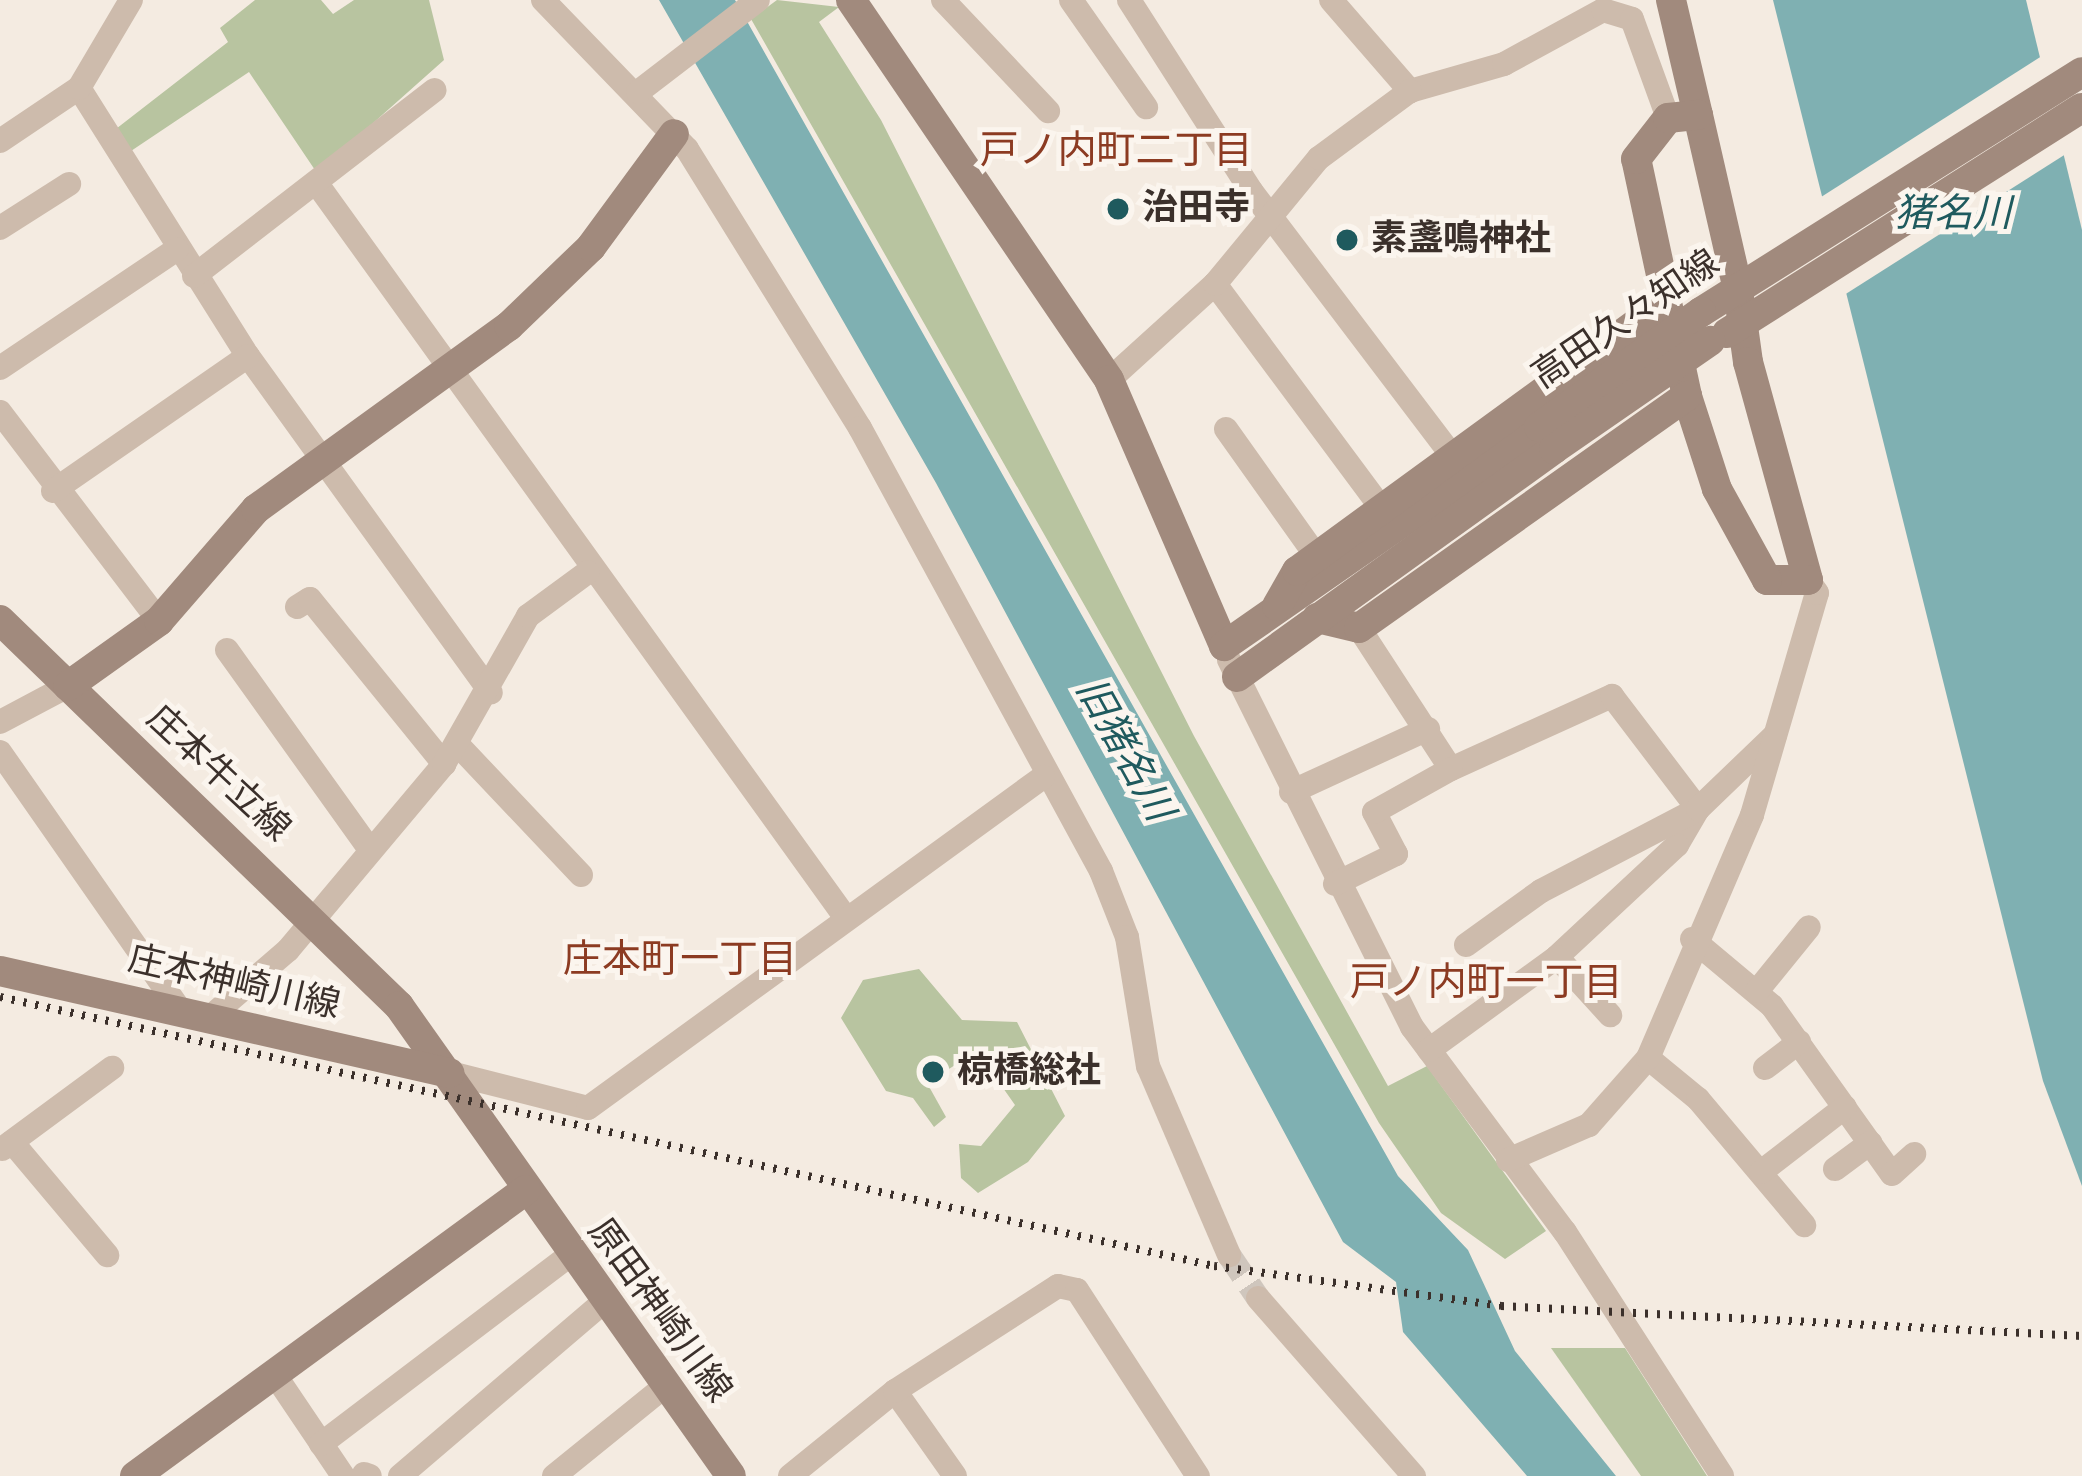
<!DOCTYPE html>
<html>
<head>
<meta charset="utf-8">
<style>
	body { margin:0 }
	#map { position:relative; width:2082px; height:1476px; overflow:hidden; background:#f4ebe1; font-family:"Alegreya Sans","Noto Sans JP",sans-serif }
	div>[style] { position:absolute }
	.green>* { inset:0; background:#b8c4a0 }
	.water>* { inset:0; background:#7fb0b2 }
	.pier>* { inset:0; background:#f4ebe1 }
	.street-tunnel>* { height:24px; margin-top:-12px; transform-origin:0; background:repeating-linear-gradient(90deg,#cfc6bd 0 24px,transparent 0 36px) }
	.street>* { height:24px; margin:-12px; padding:0 12px; transform-origin:12px; border-radius:12px; background:#cdbbac }
	.secondary>* { height:30px; margin:-15px; padding:0 15px; transform-origin:15px; border-radius:15px; background:#a18a7d }
	.rail>* { height:8px; margin-top:-4px; transform-origin:0; background:repeating-linear-gradient(90deg,#3b302b 0 3px,transparent 0 12px) }
	.secondary-bridge>* { height:30px; margin:-15px; padding:0 15px; transform-origin:15px; border-radius:15px; background:#a18a7d }
	.dots>* { width:33px; height:33px; translate:-50% -50%; box-sizing:border-box; border:6px solid #fbf5ee; border-radius:50% }
	span { translate:-50% -50%; white-space:nowrap; text-align:center; line-height:1.15; -webkit-text-stroke:10px #fbf5ee; paint-order:stroke }
	.poi-label { font-size:36px; color:#3b302b; font-weight:700 }
	.left { translate:0 -50%; text-align:left }
	.street-label { font-size:36px; color:#3b302b }
	.neighbourhood-label { font-size:39px; color:#8c3b22 }
	.water-label { font-size:39px; color:#1f5a5e; font-style:italic }
</style>
</head>
<body>
<div id="map">
	<div class="green">
		<div style="clip-path:polygon(255px 0,321px 0,333px 14px,354px 0,429px 0,444px 60px,317px 173px,249px 72px,128px 153px,112px 132px,228px 42px,220px 28px)"></div>
		<div style="clip-path:polygon(777px 0,839px 7px,819px 22px,881px 120px,1194px 736px,1388px 1086px,1427px 1066px,1546px 1231px,1505px 1259px,1441px 1213px,1379px 1123px,751px 19px)"></div>
		<div style="clip-path:polygon(919px 969px,962px 1020px,1017px 1022px,1065px 1116px,1028px 1162px,978px 1193px,961px 1178px,959px 1144px,981px 1146px,1015px 1105px,977px 1051px,927px 1083px,946px 1117px,934px 1127px,913px 1098px,886px 1091px,841px 1018px,863px 980px)"></div>
		<div style="clip-path:polygon(1551px 1348px,1625px 1348px,1707px 1476px,1641px 1476px)"></div>
	</div>
	<div class="water">
		<div style="clip-path:polygon(659px 0,735px 0,1398px 1176px,1468px 1250px,1515px 1351px,1616px 1476px,1527px 1476px,1403px 1332px,1396px 1282px,1343px 1242px,936px 483px)"></div>
		<div style="clip-path:polygon(1773px 0,2026px 0,2082px 230px,2082px 1186px,2043px 1081px)"></div>
	</div>
	<div class="pier">
		<div style="clip-path:polygon(2045px 54px,2069px 152px,1841px 297px,1818px 199px)"></div>
	</div>
	<div class="street-tunnel">
		<div style="left:1229px;top:1255px;width:52px;rotate:56deg"></div>
	</div>
	<div class="street">
		<div style="left:543px;top:0;width:207px;rotate:46deg"></div>
		<div style="left:687px;top:149px;width:328px;rotate:58.2deg"></div>
		<div style="left:860px;top:428px;width:504px;rotate:61.45deg"></div>
		<div style="left:1101px;top:871px;width:71px;rotate:68.5deg"></div>
		<div style="left:1127px;top:937px;width:131px;rotate:80.8deg"></div>
		<div style="left:1148px;top:1066px;width:206px;rotate:66.8deg"></div>
		<div style="left:943px;top:0;width:153px;rotate:46.6deg"></div>
		<div style="left:1071px;top:0;width:131px;rotate:55deg"></div>
		<div style="left:1129px;top:0;width:228px;rotate:57.4deg"></div>
		<div style="left:1252px;top:192px;width:333px;rotate:52.8deg"></div>
		<div style="left:1331px;top:0;width:121px;rotate:49deg"></div>
		<div style="left:1410px;top:91px;width:98px;rotate:-16deg"></div>
		<div style="left:1504px;top:64px;width:113px;rotate:-28.6deg"></div>
		<div style="left:1603px;top:10px;width:30px;rotate:17deg"></div>
		<div style="left:1632px;top:19px;width:105px;rotate:70deg"></div>
		<div style="left:79px;top:88px;width:317px;rotate:57.8deg"></div>
		<div style="left:248px;top:356px;width:415px;rotate:54.2deg"></div>
		<div style="left:638px;top:92px;width:151px;rotate:-37.5deg"></div>
		<div style="left:0;top:141px;width:95px;rotate:-33.9deg"></div>
		<div style="left:79px;top:88px;width:102px;rotate:-59.4deg"></div>
		<div style="left:320px;top:188px;width:900px;rotate:54.23deg"></div>
		<div style="left:0;top:228px;width:82px;rotate:-32.5deg"></div>
		<div style="left:194px;top:276px;width:304px;rotate:-37.7deg"></div>
		<div style="left:1215px;top:284px;width:280px;rotate:53.4deg"></div>
		<div style="left:0;top:368px;width:213px;rotate:-33.9deg"></div>
		<div style="left:1109px;top:380px;width:143px;rotate:-42.2deg"></div>
		<div style="left:1215px;top:284px;width:163px;rotate:-50.5deg"></div>
		<div style="left:1319px;top:158px;width:113px;rotate:-36.4deg"></div>
		<div style="left:0;top:412px;width:263px;rotate:52.7deg"></div>
		<div style="left:1226px;top:429px;width:157px;rotate:54.6deg"></div>
		<div style="left:53px;top:491px;width:237px;rotate:-34.7deg"></div>
		<div style="left:297px;top:607px;width:15px;rotate:-32deg"></div>
		<div style="left:310px;top:599px;width:213px;rotate:50.9deg"></div>
		<div style="left:1359px;top:628px;width:168px;rotate:56.9deg"></div>
		<div style="left:1451px;top:769px;width:177px;rotate:-24.4deg"></div>
		<div style="left:1612px;top:696px;width:142px;rotate:52.7deg"></div>
		<div style="left:1698px;top:809px;width:42px;rotate:120.3deg"></div>
		<div style="left:1677px;top:845px;width:164px;rotate:137deg"></div>
		<div style="left:227px;top:650px;width:246px;rotate:54.4deg"></div>
		<div style="left:1229px;top:660px;width:410px;rotate:63.5deg"></div>
		<div style="left:1412px;top:1027px;width:256px;rotate:53.3deg"></div>
		<div style="left:1565px;top:1232px;width:290px;rotate:57.2deg"></div>
		<div style="left:0;top:722px;width:77px;rotate:-27.9deg"></div>
		<div style="left:458px;top:745px;width:179px;rotate:46.6deg"></div>
		<div style="left:0;top:752px;width:313px;rotate:55.1deg"></div>
		<div style="left:1291px;top:792px;width:151px;rotate:-24.7deg"></div>
		<div style="left:1335px;top:884px;width:68px;rotate:-26.2deg"></div>
		<div style="left:1396px;top:854px;width:47px;rotate:-117.6deg"></div>
		<div style="left:1374px;top:812px;width:88px;rotate:-29.2deg"></div>
		<div style="left:1692px;top:939px;width:104px;rotate:39.9deg"></div>
		<div style="left:1772px;top:1006px;width:206px;rotate:54.5deg"></div>
		<div style="left:1892px;top:1174px;width:30px;rotate:-42deg"></div>
		<div style="left:1466px;top:945px;width:92px;rotate:-35.8deg"></div>
		<div style="left:1541px;top:891px;width:177px;rotate:-27.6deg"></div>
		<div style="left:1698px;top:809px;width:107px;rotate:-43.9deg"></div>
		<div style="left:1757px;top:991px;width:82px;rotate:-50.9deg"></div>
		<div style="left:209px;top:1018px;width:104px;rotate:-40.7deg"></div>
		<div style="left:288px;top:950px;width:243px;rotate:-50deg"></div>
		<div style="left:444px;top:764px;width:170px;rotate:-60.4deg"></div>
		<div style="left:528px;top:616px;width:74px;rotate:-36.3deg"></div>
		<div style="left:1429px;top:1050px;width:158px;rotate:-36deg"></div>
		<div style="left:1557px;top:957px;width:79px;rotate:47.6deg"></div>
		<div style="left:1648px;top:1058px;width:65px;rotate:39.4deg"></div>
		<div style="left:1698px;top:1099px;width:165px;rotate:49.9deg"></div>
		<div style="left:1765px;top:1068px;width:43px;rotate:-37.4deg"></div>
		<div style="left:450px;top:1073px;width:142px;rotate:14.2deg"></div>
		<div style="left:588px;top:1108px;width:563px;rotate:-36.03deg"></div>
		<div style="left:12px;top:1142px;width:148px;rotate:49.9deg"></div>
		<div style="left:2px;top:1149px;width:137px;rotate:-36.4deg"></div>
		<div style="left:1508px;top:1160px;width:88px;rotate:-23.4deg"></div>
		<div style="left:1589px;top:1125px;width:89px;rotate:-48.6deg"></div>
		<div style="left:1648px;top:1058px;width:264px;rotate:-66.8deg"></div>
		<div style="left:1752px;top:815px;width:231px;rotate:-73.7deg"></div>
		<div style="left:1817px;top:593px;width:16px;rotate:-125deg"></div>
		<div style="left:1835px;top:1169px;width:44px;rotate:-36.6deg"></div>
		<div style="left:1761px;top:1172px;width:106px;rotate:-37.7deg"></div>
		<div style="left:1258px;top:1298px;width:237px;rotate:48.8deg"></div>
		<div style="left:275px;top:1375px;width:122px;rotate:56deg"></div>
		<div style="left:895px;top:1391px;width:104px;rotate:54.8deg"></div>
		<div style="left:321px;top:1444px;width:313px;rotate:-37.2deg"></div>
		<div style="left:364px;top:1474px;width:6px;rotate:18deg"></div>
		<div style="left:400px;top:1476px;width:268px;rotate:-40.5deg"></div>
		<div style="left:554px;top:1476px;width:143px;rotate:-39deg"></div>
		<div style="left:790px;top:1476px;width:135px;rotate:-39deg"></div>
		<div style="left:895px;top:1391px;width:194px;rotate:-32.8deg"></div>
		<div style="left:1058px;top:1286px;width:19px;rotate:12deg"></div>
		<div style="left:1077px;top:1290px;width:222px;rotate:57deg"></div>
	</div>
	<div class="secondary">
		<div style="left:851px;top:0;width:459px;rotate:55.8deg"></div>
		<div style="left:1109px;top:380px;width:290px;rotate:66.6deg"></div>
		<div style="left:1224px;top:646px;width:384px;rotate:-34.8deg"></div>
		<div style="left:1671px;top:0;width:118px;rotate:76.8deg"></div>
		<div style="left:1698px;top:115px;width:180px;rotate:77.1deg"></div>
		<div style="left:1738px;top:290px;width:73px;rotate:82.1deg"></div>
		<div style="left:1748px;top:362px;width:226px;rotate:74.6deg"></div>
		<div style="left:1808px;top:580px;width:41px;rotate:180deg"></div>
		<div style="left:1767px;top:580px;width:104px;rotate:-118.8deg"></div>
		<div style="left:1717px;top:489px;width:98px;rotate:-107.9deg"></div>
		<div style="left:1687px;top:396px;width:242px;rotate:-102.1deg"></div>
		<div style="left:1636px;top:159px;width:52px;rotate:-52deg"></div>
		<div style="left:1668px;top:118px;width:30px;rotate:-6deg"></div>
		<div style="left:1701px;top:312px;width:450px;rotate:-32.2deg"></div>
		<div style="left:1727px;top:333px;width:420px;rotate:-32.4deg"></div>
		<div style="left:1277px;top:606px;width:40px;rotate:-60.3deg"></div>
		<div style="left:1297px;top:571px;width:458px;rotate:-36.1deg"></div>
		<div style="left:1317px;top:618px;width:43px;rotate:13.4deg"></div>
		<div style="left:1359px;top:628px;width:402px;rotate:-35.3deg"></div>
		<div style="left:0;top:620px;width:555px;rotate:44.05deg"></div>
		<div style="left:399px;top:1006px;width:575px;rotate:54.76deg"></div>
		<div style="left:1237px;top:677px;width:390px;rotate:-35.7deg"></div>
		<div style="left:68px;top:686px;width:112px;rotate:-35.5deg"></div>
		<div style="left:159px;top:621px;width:148px;rotate:-49.1deg"></div>
		<div style="left:256px;top:509px;width:312px;rotate:-35.9deg"></div>
		<div style="left:509px;top:326px;width:114px;rotate:-43.9deg"></div>
		<div style="left:591px;top:247px;width:140px;rotate:-53.7deg"></div>
		<div style="left:0;top:971px;width:461px;rotate:12.8deg"></div>
		<div style="left:135px;top:1476px;width:484px;rotate:-36.2deg"></div>
	</div>
	<div class="rail">
		<div style="left:0;top:997px;width:1243px;rotate:12.49deg"></div>
		<div style="left:1214px;top:1266px;width:290px;rotate:7.9deg"></div>
		<div style="left:1501px;top:1306px;width:582px;rotate:2.96deg"></div>
	</div>
	<div class="secondary-bridge">
		<div style="left:1539px;top:427px;width:199px;rotate:-35.4deg"></div>
		<div style="left:1554px;top:449px;width:190px;rotate:-34.7deg"></div>
	</div>
	<div class="dots">
		<div style="left:1118px;top:209px;background:#1f5a5e"></div>
		<div style="left:1347px;top:240px;background:#1f5a5e"></div>
		<div style="left:933px;top:1072px;background:#1f5a5e"></div>
	</div>
	<div class="poi-label">
		<span class="left" style="left:1142px;top:209px">治田寺</span>
		<span class="left" style="left:1371px;top:240px">素盞鳴神社</span>
		<span class="left" style="left:957px;top:1072px">椋橋総社</span>
	</div>
	<div class="street-label">
		<span style="left:1626px;top:320px;rotate:-34deg">高田久々知線</span>
		<span style="left:218px;top:774px;rotate:43deg">庄本牛立線</span>
		<span style="left:234px;top:983px;rotate:13deg">庄本神崎川線</span>
		<span style="left:659px;top:1311px;rotate:54deg">原田神崎川線</span>
	</div>
	<div class="neighbourhood-label">
		<span style="left:1116px;top:152px">戸ノ内町二丁目</span>
		<span style="left:680px;top:961px">庄本町一丁目</span>
		<span style="left:1486px;top:984px">戸ノ内町一丁目</span>
	</div>
	<div class="water-label">
		<span style="left:1953px;top:215px">猪名川</span>
		<span style="left:1123px;top:750px;rotate:61deg">旧猪名川</span>
	</div>
</div>
</body>
</html>
